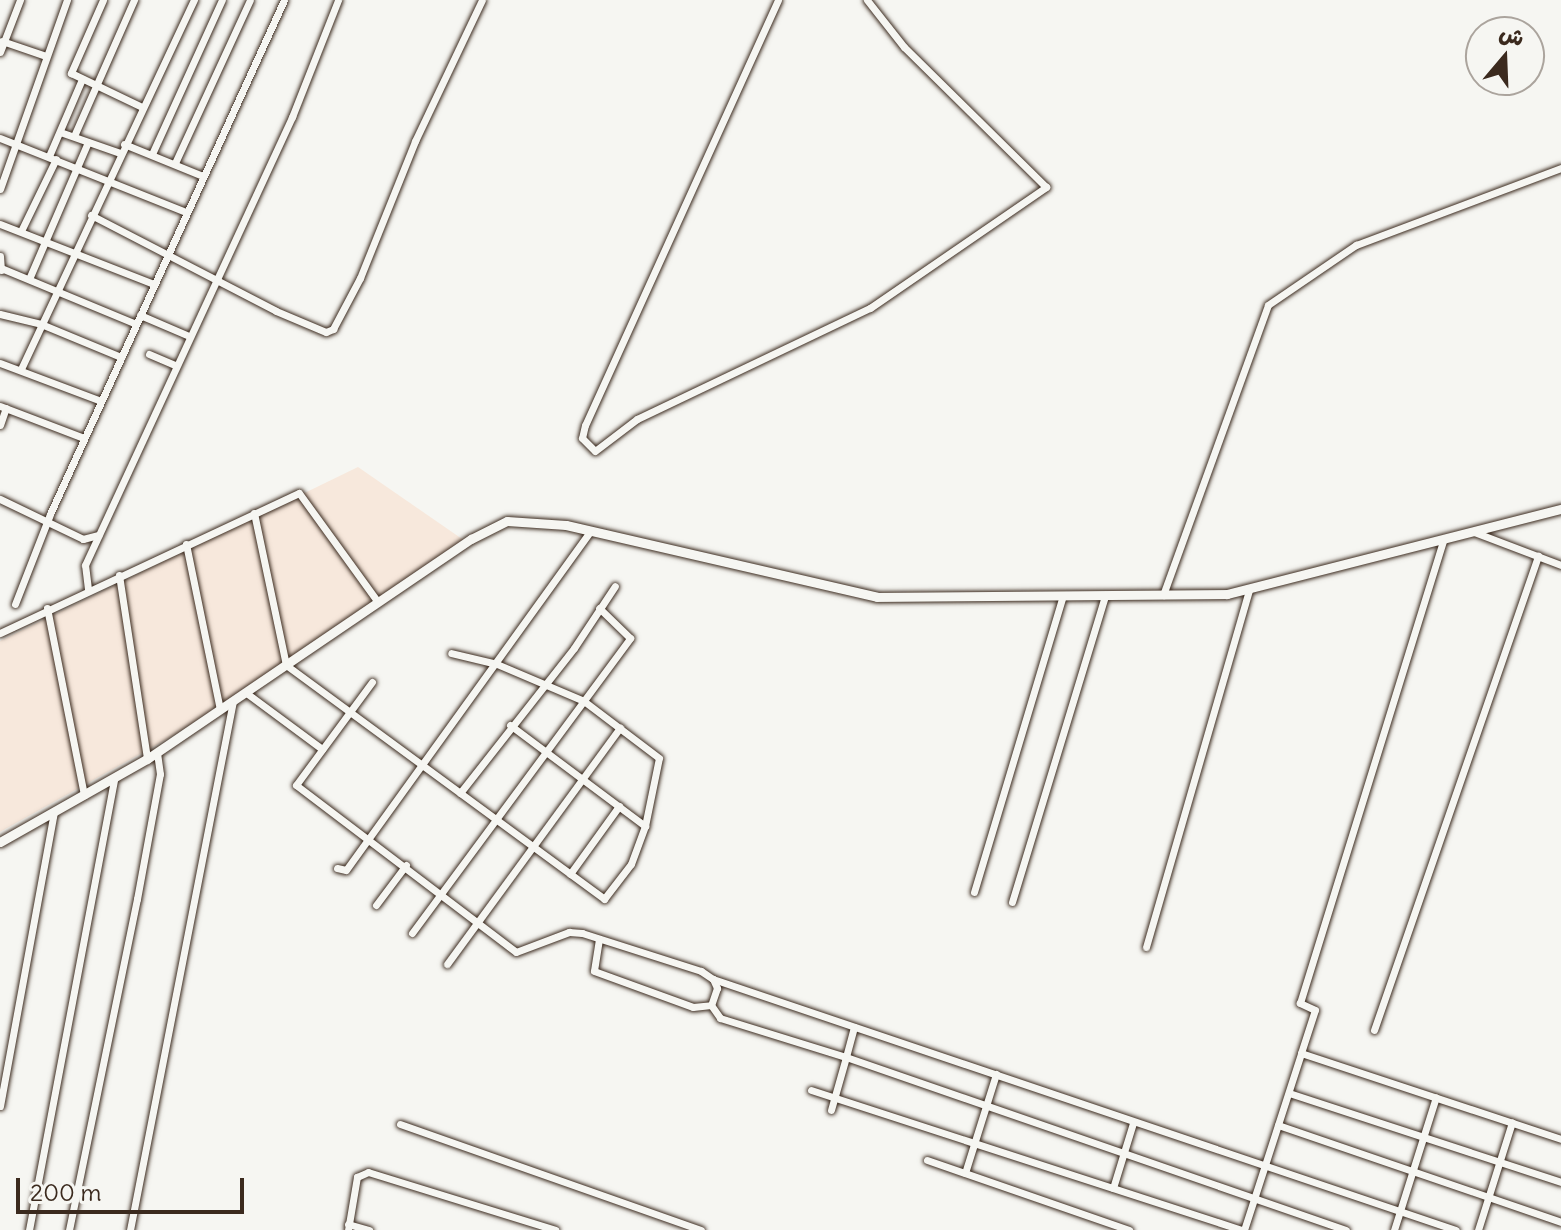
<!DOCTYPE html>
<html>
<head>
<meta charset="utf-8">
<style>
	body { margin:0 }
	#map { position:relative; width:1561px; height:1230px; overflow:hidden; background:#f6f6f2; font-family:Delius,"Playpen Sans Arabic",sans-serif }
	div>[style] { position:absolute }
	.built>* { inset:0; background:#f7e8dc }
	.roads { filter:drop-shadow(0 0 2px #3b2a1e) drop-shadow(0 0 2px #3b2a1e) }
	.street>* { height:7px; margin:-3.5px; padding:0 3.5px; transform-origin:3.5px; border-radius:3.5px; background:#f6f6f2 }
	.secondary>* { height:9px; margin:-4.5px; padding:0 4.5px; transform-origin:4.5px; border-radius:4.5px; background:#f6f6f2 }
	span { translate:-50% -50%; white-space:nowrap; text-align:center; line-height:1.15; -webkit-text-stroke:6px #f6f6f2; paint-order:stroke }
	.north { position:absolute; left:1465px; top:16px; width:80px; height:80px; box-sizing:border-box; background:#f6f6f2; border:2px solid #aba49d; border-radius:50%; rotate:19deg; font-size:22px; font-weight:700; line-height:32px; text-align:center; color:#3b2a1e }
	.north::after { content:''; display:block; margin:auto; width:28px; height:36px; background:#3b2a1e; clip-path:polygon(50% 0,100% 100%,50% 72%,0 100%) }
	.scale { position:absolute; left:16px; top:1178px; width:228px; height:36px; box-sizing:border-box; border:4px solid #3b2a1e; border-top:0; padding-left:10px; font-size:24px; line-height:28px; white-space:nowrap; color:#3b2a1e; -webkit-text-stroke:6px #f6f6f2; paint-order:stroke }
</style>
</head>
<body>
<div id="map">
	<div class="built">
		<div style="clip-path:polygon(358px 467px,465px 541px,176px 734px,0 832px,0 641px)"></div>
	</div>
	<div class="roads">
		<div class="street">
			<div style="left:103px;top:0;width:80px;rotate:113.7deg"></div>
			<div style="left:71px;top:73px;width:79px;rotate:25.6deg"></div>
			<div style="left:778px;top:0;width:467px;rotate:114.4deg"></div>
			<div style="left:585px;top:425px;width:13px;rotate:103deg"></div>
			<div style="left:582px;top:438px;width:18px;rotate:45deg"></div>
			<div style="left:595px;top:451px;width:53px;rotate:-37.3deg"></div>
			<div style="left:637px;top:419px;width:258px;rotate:-25.5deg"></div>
			<div style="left:870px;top:308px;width:214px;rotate:-34.5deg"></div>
			<div style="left:1046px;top:187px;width:199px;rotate:-135.4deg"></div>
			<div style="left:904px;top:47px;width:60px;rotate:-128.2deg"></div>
			<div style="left:2px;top:41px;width:46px;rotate:18.8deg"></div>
			<div style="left:0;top:52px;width:56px;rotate:-69deg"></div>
			<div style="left:60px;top:132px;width:64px;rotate:19.3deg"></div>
			<div style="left:74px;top:136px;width:149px;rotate:-66.2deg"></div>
			<div style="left:0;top:138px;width:200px;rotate:21.7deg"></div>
			<div style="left:124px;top:144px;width:85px;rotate:22.1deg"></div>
			<div style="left:152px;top:154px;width:169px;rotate:-65.6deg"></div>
			<div style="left:49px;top:156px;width:84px;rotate:-66.8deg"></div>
			<div style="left:175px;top:163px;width:179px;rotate:-65.3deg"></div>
			<div style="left:0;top:189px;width:201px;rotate:-70.5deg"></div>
			<div style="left:91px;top:215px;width:208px;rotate:27.4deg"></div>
			<div style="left:276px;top:311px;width:54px;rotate:22.8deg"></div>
			<div style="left:326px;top:332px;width:8px;rotate:-23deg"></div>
			<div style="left:333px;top:329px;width:58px;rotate:-62.1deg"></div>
			<div style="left:360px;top:278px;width:148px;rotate:-68.1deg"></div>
			<div style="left:415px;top:141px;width:156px;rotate:-64.6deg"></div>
			<div style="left:0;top:224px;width:165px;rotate:21.3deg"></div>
			<div style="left:21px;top:231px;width:80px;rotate:-64.1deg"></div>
			<div style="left:0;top:256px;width:14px;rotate:86deg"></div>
			<div style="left:1px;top:268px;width:146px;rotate:22.5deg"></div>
			<div style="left:29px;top:279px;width:149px;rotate:-66.7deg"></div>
			<div style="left:0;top:314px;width:42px;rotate:13.7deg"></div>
			<div style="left:41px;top:324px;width:87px;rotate:22.4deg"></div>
			<div style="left:140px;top:315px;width:53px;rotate:23.2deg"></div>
			<div style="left:149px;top:354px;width:28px;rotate:23deg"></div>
			<div style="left:0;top:363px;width:108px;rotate:20.6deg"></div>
			<div style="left:21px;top:369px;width:408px;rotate:-64.9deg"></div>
			<div style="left:0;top:406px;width:90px;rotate:20.9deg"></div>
			<div style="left:0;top:425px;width:18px;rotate:-71deg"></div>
			<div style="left:0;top:499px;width:92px;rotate:25.7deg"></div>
			<div style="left:83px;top:539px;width:16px;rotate:-15deg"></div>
			<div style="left:254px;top:513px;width:155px;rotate:78.1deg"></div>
			<div style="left:286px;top:665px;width:395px;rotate:36.3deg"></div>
			<div style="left:604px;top:899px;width:44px;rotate:-52.4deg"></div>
			<div style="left:631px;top:864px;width:40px;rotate:-69.8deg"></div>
			<div style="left:645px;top:826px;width:69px;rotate:-78.4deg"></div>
			<div style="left:659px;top:758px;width:94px;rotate:-142.8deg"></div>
			<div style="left:584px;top:701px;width:95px;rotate:-157deg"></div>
			<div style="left:497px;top:664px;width:47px;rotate:-166.6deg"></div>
			<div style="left:1474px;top:532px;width:93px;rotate:20.8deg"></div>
			<div style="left:186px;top:544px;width:169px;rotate:78.4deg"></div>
			<div style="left:119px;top:575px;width:186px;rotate:81.3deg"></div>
			<div style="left:88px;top:589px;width:24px;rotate:-97deg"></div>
			<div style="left:85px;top:565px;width:494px;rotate:-65.2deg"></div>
			<div style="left:292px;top:117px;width:126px;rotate:-68.5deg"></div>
			<div style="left:1163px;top:595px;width:308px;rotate:-70.1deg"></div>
			<div style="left:1268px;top:305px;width:107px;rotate:-34.3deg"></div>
			<div style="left:1356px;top:245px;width:219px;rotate:-20.6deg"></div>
			<div style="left:15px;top:604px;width:97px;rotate:-68.7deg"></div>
			<div style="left:50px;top:514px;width:565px;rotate:-65.52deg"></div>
			<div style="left:47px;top:608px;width:191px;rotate:78.8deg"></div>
			<div style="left:0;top:633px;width:330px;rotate:-25.1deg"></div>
			<div style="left:299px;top:493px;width:135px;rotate:54.1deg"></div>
			<div style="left:372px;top:682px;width:128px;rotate:126.4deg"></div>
			<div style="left:296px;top:785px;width:276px;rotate:37.2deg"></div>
			<div style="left:516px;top:952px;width:57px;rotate:-20.7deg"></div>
			<div style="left:569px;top:932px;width:13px;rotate:4deg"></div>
			<div style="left:582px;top:933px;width:125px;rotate:17.7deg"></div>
			<div style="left:701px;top:971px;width:14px;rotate:34deg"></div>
			<div style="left:713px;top:979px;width:10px;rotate:66deg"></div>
			<div style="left:717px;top:988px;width:18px;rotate:109deg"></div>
			<div style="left:711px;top:1005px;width:16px;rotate:55deg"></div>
			<div style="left:720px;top:1018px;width:132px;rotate:17.2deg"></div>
			<div style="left:846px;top:1057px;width:55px;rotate:105.8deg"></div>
			<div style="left:245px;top:692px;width:96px;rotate:36.5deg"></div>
			<div style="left:510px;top:725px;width:169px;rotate:36.8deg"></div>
			<div style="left:460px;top:793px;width:184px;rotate:-51.8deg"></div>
			<div style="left:574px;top:648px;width:74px;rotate:-56.5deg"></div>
			<div style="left:337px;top:868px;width:9px;rotate:13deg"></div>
			<div style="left:346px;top:870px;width:419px;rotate:-54.2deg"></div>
			<div style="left:570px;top:874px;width:84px;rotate:-54.2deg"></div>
			<div style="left:974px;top:892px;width:309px;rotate:-73.3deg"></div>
			<div style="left:1012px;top:902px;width:321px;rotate:-73.1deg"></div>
			<div style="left:376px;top:905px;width:50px;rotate:-53.1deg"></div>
			<div style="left:412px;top:933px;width:367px;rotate:-53.5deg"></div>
			<div style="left:630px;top:638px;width:43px;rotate:-135.9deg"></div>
			<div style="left:599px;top:939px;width:32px;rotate:99deg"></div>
			<div style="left:594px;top:971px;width:105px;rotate:20deg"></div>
			<div style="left:693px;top:1007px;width:18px;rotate:-6deg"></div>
			<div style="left:1146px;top:947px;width:372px;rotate:-73.9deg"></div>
			<div style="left:447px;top:964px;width:293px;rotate:-53.8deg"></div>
			<div style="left:713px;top:979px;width:784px;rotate:18.67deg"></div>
			<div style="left:854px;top:1027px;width:31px;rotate:105deg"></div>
			<div style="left:846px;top:1057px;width:529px;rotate:19.09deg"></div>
			<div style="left:1374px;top:1030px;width:502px;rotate:-70.91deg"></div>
			<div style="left:1301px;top:1053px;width:45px;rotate:-72deg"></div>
			<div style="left:1315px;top:1010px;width:17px;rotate:-155deg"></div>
			<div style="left:1300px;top:1003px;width:486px;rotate:-72.8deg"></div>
			<div style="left:811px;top:1090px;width:453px;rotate:18deg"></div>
			<div style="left:1289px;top:1093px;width:286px;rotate:18.1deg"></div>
			<div style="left:0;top:1106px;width:298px;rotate:-79.6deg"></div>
			<div style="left:400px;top:1124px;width:319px;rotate:19.4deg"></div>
			<div style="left:1278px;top:1125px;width:299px;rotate:18.9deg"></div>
			<div style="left:927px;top:1160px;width:214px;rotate:19.1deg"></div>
			<div style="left:965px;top:1173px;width:104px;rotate:-72.6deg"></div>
			<div style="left:1113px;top:1188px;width:68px;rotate:-72.9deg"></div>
			<div style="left:348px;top:1224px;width:22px;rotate:16deg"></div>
			<div style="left:29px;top:1230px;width:459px;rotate:-79.3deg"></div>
			<div style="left:69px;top:1230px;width:338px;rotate:-78.4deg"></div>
			<div style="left:137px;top:899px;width:127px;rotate:-79.6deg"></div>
			<div style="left:160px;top:774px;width:21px;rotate:-98deg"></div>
			<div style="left:130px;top:1230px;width:539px;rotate:-78.98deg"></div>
			<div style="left:348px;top:1230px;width:54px;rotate:-80.4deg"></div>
			<div style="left:357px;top:1177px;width:12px;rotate:-24deg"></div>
			<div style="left:368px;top:1172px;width:196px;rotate:17.2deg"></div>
			<div style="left:1244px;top:1230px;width:186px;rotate:-72.1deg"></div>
			<div style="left:1301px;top:1053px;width:274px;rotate:18.3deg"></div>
			<div style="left:1394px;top:1230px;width:139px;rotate:-72.5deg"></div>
			<div style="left:1478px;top:1230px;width:113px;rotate:-72.5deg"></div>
		</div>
		<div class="secondary">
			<div style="left:0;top:842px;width:169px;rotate:-29.5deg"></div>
			<div style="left:147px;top:759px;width:392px;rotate:-34.2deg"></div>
			<div style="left:471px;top:539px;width:40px;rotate:-26.6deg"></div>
			<div style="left:507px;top:521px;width:59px;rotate:3.9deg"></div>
			<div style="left:566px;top:525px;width:319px;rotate:13deg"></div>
			<div style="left:877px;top:597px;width:350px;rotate:-0.5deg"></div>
			<div style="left:1227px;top:594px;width:345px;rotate:-14.3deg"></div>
		</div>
	</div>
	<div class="north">ش</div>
	<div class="scale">200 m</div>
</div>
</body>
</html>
